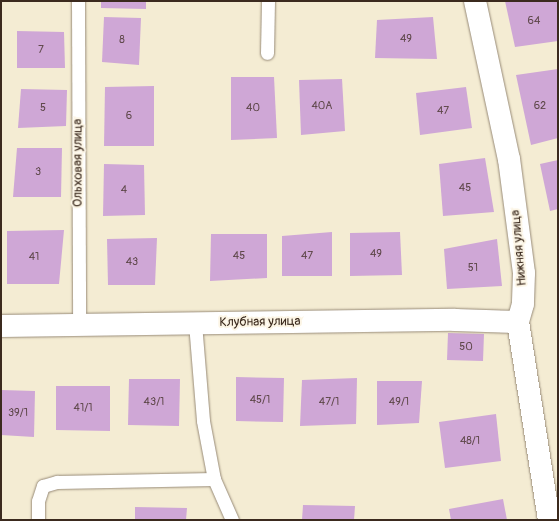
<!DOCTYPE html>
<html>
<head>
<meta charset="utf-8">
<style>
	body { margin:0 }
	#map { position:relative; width:559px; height:521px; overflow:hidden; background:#f4ecd3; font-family:Pangolin,sans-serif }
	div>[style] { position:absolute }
	.building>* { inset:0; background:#cfa7d6 }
	.roads { filter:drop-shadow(0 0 1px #988b78) drop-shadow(0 0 1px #988b78) }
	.service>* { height:13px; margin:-6.5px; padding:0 6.5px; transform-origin:6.5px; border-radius:6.5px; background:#fff }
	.minor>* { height:22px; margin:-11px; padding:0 11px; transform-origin:11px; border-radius:11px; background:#fff }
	span { translate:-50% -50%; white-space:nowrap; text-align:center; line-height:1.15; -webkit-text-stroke:4px #fcf5e5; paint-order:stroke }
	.number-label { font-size:11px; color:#60494c }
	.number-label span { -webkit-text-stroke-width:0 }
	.street-label { font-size:13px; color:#3b2a1e }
	.frame { position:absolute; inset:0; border:2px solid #3b2a1e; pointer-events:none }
</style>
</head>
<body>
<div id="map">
	<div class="building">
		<div style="clip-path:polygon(101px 1px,146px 1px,146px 9px,101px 8px)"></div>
		<div style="clip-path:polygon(505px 1px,558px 1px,558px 41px,515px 47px)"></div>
		<div style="clip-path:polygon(104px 17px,141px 18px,139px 65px,102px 62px)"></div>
		<div style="clip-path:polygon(433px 17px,437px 59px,375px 58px,377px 20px)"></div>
		<div style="clip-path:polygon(17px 31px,64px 32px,65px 68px,17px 68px)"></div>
		<div style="clip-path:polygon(558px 69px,558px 138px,531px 145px,516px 75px)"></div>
		<div style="clip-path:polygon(231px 77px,274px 77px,277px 138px,231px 140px)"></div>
		<div style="clip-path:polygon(342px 79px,345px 131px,301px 135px,299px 80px)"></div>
		<div style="clip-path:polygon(154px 86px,154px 146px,104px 146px,105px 87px)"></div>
		<div style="clip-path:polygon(466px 87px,472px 128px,420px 135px,416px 93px)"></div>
		<div style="clip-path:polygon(21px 89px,67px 90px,66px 126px,18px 128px)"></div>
		<div style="clip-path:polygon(17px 148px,62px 148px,61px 197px,13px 197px)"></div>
		<div style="clip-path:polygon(485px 158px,494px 212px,443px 216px,439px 164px)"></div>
		<div style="clip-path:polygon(558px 160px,558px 209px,550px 211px,540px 164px)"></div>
		<div style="clip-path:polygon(104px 164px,144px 165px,145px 215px,103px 216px)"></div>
		<div style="clip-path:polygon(64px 230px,59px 284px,7px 284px,7px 231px)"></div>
		<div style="clip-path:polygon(332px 232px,332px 276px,282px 276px,282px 236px)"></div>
		<div style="clip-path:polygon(400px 232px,402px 275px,350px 276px,350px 233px)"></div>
		<div style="clip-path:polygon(211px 234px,267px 234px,267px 278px,210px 281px)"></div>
		<div style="clip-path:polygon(157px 238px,155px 285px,108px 285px,107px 239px)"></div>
		<div style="clip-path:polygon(497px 239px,502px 286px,447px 289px,444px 249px)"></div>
		<div style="clip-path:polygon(448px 333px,484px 334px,483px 361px,447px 360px)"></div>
		<div style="clip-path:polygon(236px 377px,284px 378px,283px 422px,236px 421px)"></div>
		<div style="clip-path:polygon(357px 378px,356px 424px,300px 426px,302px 380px)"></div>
		<div style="clip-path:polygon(129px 379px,180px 379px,179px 426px,128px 425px)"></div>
		<div style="clip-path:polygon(377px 381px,422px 381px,419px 423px,377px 425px)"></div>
		<div style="clip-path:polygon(56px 386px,110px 386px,110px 431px,56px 430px)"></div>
		<div style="clip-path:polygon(1px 390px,35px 391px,34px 437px,1px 435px)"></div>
		<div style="clip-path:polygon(496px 414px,501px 461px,445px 468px,439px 422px)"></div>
		<div style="clip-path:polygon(503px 499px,507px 520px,451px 520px,449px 509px)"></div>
		<div style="clip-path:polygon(303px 505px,355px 506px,354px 520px,302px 520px)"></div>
		<div style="clip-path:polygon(135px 507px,187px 508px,186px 520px,135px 520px)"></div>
	</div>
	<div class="roads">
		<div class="service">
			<div style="left:78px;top:1px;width:324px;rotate:89.8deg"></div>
			<div style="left:267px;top:53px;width:52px;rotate:-88.9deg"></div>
			<div style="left:195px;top:323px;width:98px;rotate:85.3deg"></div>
			<div style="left:203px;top:421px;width:59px;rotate:79.3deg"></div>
			<div style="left:214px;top:479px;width:45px;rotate:66.3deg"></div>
			<div style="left:38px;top:520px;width:19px;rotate:-90deg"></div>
			<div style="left:38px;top:501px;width:16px;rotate:-72deg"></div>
			<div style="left:43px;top:486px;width:15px;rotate:-16deg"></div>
			<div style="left:57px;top:482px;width:157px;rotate:-1.1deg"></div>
		</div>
		<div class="minor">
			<div style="left:475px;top:1px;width:162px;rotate:77.9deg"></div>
			<div style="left:509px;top:159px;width:115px;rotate:82.5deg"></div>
			<div style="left:524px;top:273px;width:31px;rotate:92deg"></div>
			<div style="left:523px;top:304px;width:19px;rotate:106deg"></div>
			<div style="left:518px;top:322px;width:200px;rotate:81.1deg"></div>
			<div style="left:1px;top:326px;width:454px;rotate:-0.8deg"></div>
			<div style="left:455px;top:320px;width:63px;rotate:1.8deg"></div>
		</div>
	</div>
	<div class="number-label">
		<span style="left:534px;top:21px">64</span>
		<span style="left:406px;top:39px">49</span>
		<span style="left:122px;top:40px">8</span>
		<span style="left:41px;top:50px">7</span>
		<span style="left:322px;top:106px">40А</span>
		<span style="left:540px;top:106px">62</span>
		<span style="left:43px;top:108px">5</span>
		<span style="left:253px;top:108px">40</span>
		<span style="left:443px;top:111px">47</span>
		<span style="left:129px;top:116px">6</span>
		<span style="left:38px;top:172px">3</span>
		<span style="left:465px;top:188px">45</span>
		<span style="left:124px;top:190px">4</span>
		<span style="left:376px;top:254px">49</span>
		<span style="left:239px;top:256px">45</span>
		<span style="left:307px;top:256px">47</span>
		<span style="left:34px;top:257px">41</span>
		<span style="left:132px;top:262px">43</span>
		<span style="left:473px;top:268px">51</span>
		<span style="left:466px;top:347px">50</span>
		<span style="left:260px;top:400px">45/1</span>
		<span style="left:154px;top:402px">43/1</span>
		<span style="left:329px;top:402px">47/1</span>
		<span style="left:399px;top:402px">49/1</span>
		<span style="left:83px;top:408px">41/1</span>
		<span style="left:18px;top:413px">39/1</span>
		<span style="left:470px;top:441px">48/1</span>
	</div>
	<div class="street-label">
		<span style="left:78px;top:163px;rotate:-90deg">Ольховая улица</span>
		<span style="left:519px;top:248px;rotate:-95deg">Нижняя улица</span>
		<span style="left:260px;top:322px;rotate:-1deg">Клубная улица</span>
	</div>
	<div class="frame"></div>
</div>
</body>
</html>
